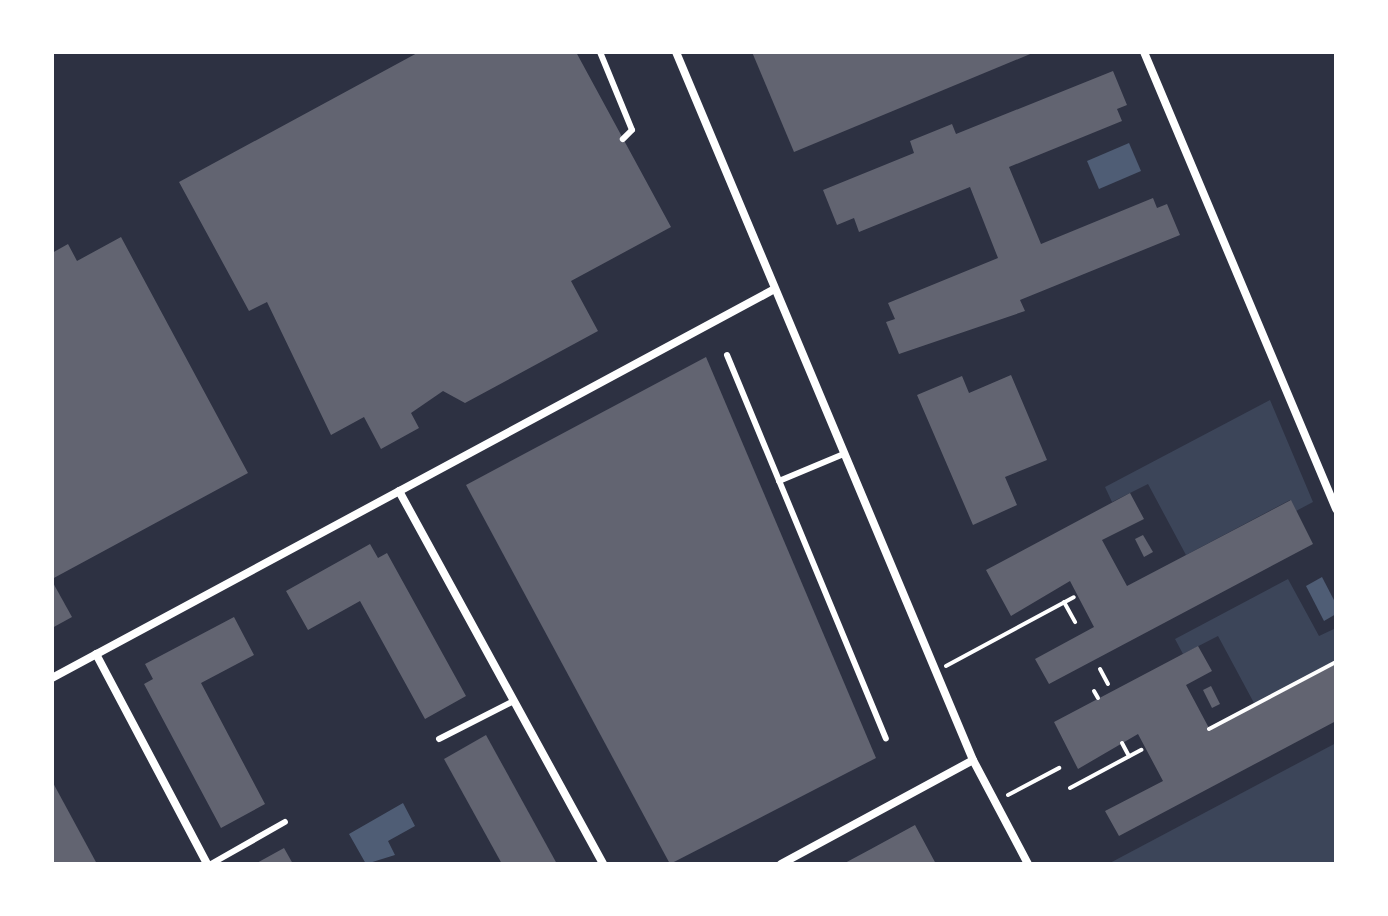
<!DOCTYPE html>
<html>
<head>
<meta charset="utf-8">
<style>
	body { margin:0 }
	#map { position:relative; width:1388px; height:916px; overflow:hidden; background:#2d3142; font-family:Lato,sans-serif }
	div>[style] { position:absolute }
	.green>* { inset:0; background:#3c4559 }
	.water>* { inset:0; background:#4f5d75 }
	.building>* { inset:0; background:#626471 }
	.path>* { height:4px; margin:-2px; padding:0 2px; transform-origin:2px; border-radius:2px; background:#fff }
	.service>* { height:6px; margin:-3px; padding:0 3px; transform-origin:3px; border-radius:3px; background:#fff }
	.minor>* { height:8px; margin:-4px; padding:0 4px; transform-origin:4px; border-radius:4px; background:#fff }
	span { translate:-50% -50%; white-space:nowrap; text-align:center; line-height:1.15; -webkit-text-stroke:7px #fff; paint-order:stroke }
	.frame { position:absolute; inset:0; border:54px solid #fff; pointer-events:none }
</style>
</head>
<body>
<div id="map">
	<div class="green">
		<div style="clip-path:polygon(1270px 400px,1313px 502px,1296px 511px,1290px 500px,1186px 555px,1148px 484px,1112px 502px,1105px 487px)"></div>
		<div style="clip-path:polygon(1288px 579px,1319px 636px,1336px 628px,1336px 660px,1254px 703px,1218px 636px,1183px 654px,1175px 639px)"></div>
		<div style="clip-path:polygon(1336px 743px,1336px 864px,1108px 864px)"></div>
	</div>
	<div class="water">
		<div style="clip-path:polygon(1129px 143px,1141px 171px,1099px 189px,1087px 161px)"></div>
		<div style="clip-path:polygon(1322px 577px,1336px 604px,1336px 614px,1324px 621px,1306px 586px)"></div>
		<div style="clip-path:polygon(403px 803px,415px 826px,388px 841px,395px 855px,366px 864px,349px 834px)"></div>
	</div>
	<div class="building">
		<div style="clip-path:polygon(419px 52px,576px 52px,671px 227px,571px 281px,598px 331px,465px 403px,443px 391px,411px 413px,419px 428px,381px 449px,364px 417px,331px 435px,267px 302px,249px 311px,179px 182px)"></div>
		<div style="clip-path:polygon(752px 52px,1035px 52px,794px 152px)"></div>
		<div style="clip-path:polygon(1113px 71px,1127px 105px,1117px 109px,1122px 121px,1009px 167px,1041px 244px,1153px 198px,1157px 208px,1167px 204px,1180px 235px,1020px 300px,1025px 311px,899px 354px,886px 322px,895px 319px,888px 303px,998px 258px,970px 187px,859px 232px,854px 218px,837px 225px,823px 190px,914px 153px,910px 141px,952px 124px,956px 134px)"></div>
		<div style="clip-path:polygon(121px 237px,248px 473px,52px 579px,52px 253px,68px 244px,77px 261px)"></div>
		<div style="clip-path:polygon(706px 357px,876px 758px,670px 864px,466px 485px)"></div>
		<div style="clip-path:polygon(1011px 375px,1047px 460px,1005px 477px,1017px 505px,973px 525px,917px 395px,962px 376px,969px 393px)"></div>
		<div style="clip-path:polygon(1130px 493px,1144px 519px,1102px 540px,1127px 586px,1291px 500px,1313px 544px,1049px 684px,1035px 659px,1094px 627px,1070px 581px,1011px 616px,986px 570px)"></div>
		<div style="clip-path:polygon(1143px 535px,1153px 552px,1144px 557px,1135px 539px)"></div>
		<div style="clip-path:polygon(370px 544px,378px 558px,387px 553px,466px 696px,425px 719px,360px 601px,308px 630px,286px 591px)"></div>
		<div style="clip-path:polygon(52px 581px,72px 617px,52px 628px)"></div>
		<div style="clip-path:polygon(234px 617px,254px 655px,201px 683px,265px 804px,221px 828px,144px 684px,153px 679px,145px 664px)"></div>
		<div style="clip-path:polygon(1198px 646px,1212px 671px,1186px 685px,1210px 730px,1336px 664px,1336px 721px,1119px 836px,1105px 811px,1163px 781px,1138px 734px,1078px 769px,1054px 722px)"></div>
		<div style="clip-path:polygon(1211px 686px,1220px 704px,1212px 708px,1203px 690px)"></div>
		<div style="clip-path:polygon(486px 735px,557px 864px,502px 864px,444px 759px)"></div>
		<div style="clip-path:polygon(52px 781px,97px 864px,52px 864px)"></div>
		<div style="clip-path:polygon(915px 825px,936px 864px,843px 864px,871px 849px)"></div>
		<div style="clip-path:polygon(284px 848px,293px 864px,255px 864px)"></div>
	</div>
	<div class="path">
		<div style="left:1064px;top:602px;width:23px;rotate:61deg"></div>
		<div style="left:946px;top:666px;width:145px;rotate:-28.3deg"></div>
		<div style="left:1100px;top:669px;width:17px;rotate:62deg"></div>
		<div style="left:1094px;top:691px;width:8px;rotate:60deg"></div>
		<div style="left:1209px;top:729px;width:144px;rotate:-27.8deg"></div>
		<div style="left:1122px;top:743px;width:15px;rotate:62deg"></div>
		<div style="left:1070px;top:788px;width:81px;rotate:-28.2deg"></div>
		<div style="left:1008px;top:795px;width:58px;rotate:-27.9deg"></div>
	</div>
	<div class="service">
		<div style="left:600px;top:52px;width:84px;rotate:67.7deg"></div>
		<div style="left:632px;top:130px;width:13px;rotate:135deg"></div>
		<div style="left:727px;top:355px;width:415px;rotate:67.5deg"></div>
		<div style="left:779px;top:481px;width:70px;rotate:-22.6deg"></div>
		<div style="left:439px;top:739px;width:84px;rotate:-26.9deg"></div>
		<div style="left:211px;top:864px;width:85px;rotate:-29.6deg"></div>
	</div>
	<div class="minor">
		<div style="left:676px;top:52px;width:768px;rotate:67.24deg"></div>
		<div style="left:973px;top:760px;width:118px;rotate:62.1deg"></div>
		<div style="left:1144px;top:52px;width:496px;rotate:67.2deg"></div>
		<div style="left:399px;top:491px;width:425px;rotate:61.3deg"></div>
		<div style="left:96px;top:654px;width:238px;rotate:62.1deg"></div>
		<div style="left:52px;top:678px;width:819px;rotate:-28.29deg"></div>
		<div style="left:781px;top:864px;width:218px;rotate:-28.4deg"></div>
	</div>
	<div class="frame"></div>
</div>
</body>
</html>
